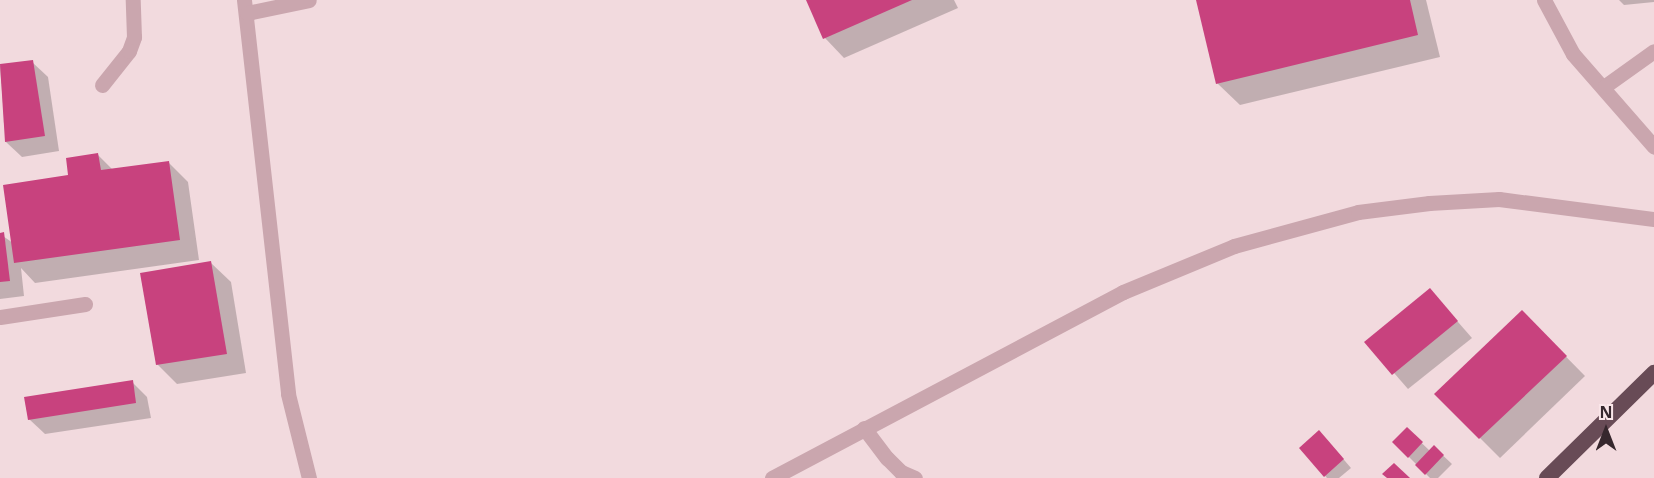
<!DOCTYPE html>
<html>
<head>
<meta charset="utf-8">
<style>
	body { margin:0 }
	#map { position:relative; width:1654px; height:478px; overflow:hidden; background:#f2dade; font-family:"Noto Sans",sans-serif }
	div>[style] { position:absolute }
	.shadow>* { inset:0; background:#0003 }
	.building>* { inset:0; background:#c8427e }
	.service>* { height:15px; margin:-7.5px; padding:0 7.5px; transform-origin:7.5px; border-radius:7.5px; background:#caa6ae }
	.minor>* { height:15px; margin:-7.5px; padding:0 7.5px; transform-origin:7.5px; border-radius:7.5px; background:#caa6ae }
	.trunk>* { height:16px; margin:-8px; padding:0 8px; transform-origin:8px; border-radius:8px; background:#684b56 }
	span { translate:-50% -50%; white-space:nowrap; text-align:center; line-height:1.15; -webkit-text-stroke:5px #fae6e9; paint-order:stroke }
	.north { position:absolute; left:1576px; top:400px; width:60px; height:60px; -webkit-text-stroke:4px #fae6e9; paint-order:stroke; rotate:0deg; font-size:16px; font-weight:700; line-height:24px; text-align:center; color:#36272d }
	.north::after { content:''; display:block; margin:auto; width:21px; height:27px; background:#36272d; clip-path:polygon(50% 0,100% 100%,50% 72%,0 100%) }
</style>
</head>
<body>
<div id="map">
	<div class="shadow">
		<div style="clip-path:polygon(808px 0,954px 0,958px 8px,844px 58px,825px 38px)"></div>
		<div style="clip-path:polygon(1197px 0,1426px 0,1440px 57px,1240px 105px,1217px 83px)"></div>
		<div style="clip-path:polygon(1619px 0,1654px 0,1654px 2px,1624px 5px)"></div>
		<div style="clip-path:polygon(32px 62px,48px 77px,59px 151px,22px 157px,6px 142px,0 66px)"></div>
		<div style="clip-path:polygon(98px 155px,113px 170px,168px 162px,188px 182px,199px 260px,35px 283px,21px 268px,24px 296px,0 299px,0 234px,13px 243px,70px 177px)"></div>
		<div style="clip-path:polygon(211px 263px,231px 282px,246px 373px,177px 384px,157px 364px)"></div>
		<div style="clip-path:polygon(1430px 290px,1472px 338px,1408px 389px,1367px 342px)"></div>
		<div style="clip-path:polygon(1522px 312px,1585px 376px,1500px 458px,1436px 394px)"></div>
		<div style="clip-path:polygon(132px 382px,147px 397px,151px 418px,45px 434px,29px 419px)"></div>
		<div style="clip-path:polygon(1407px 429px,1430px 451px,1434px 447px,1452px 464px,1438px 478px,1430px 478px,1394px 442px)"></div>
		<div style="clip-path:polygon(1327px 440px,1351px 468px,1339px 478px,1327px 478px,1301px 448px)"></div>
	</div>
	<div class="building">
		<div style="clip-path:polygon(806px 0,912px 0,823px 39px)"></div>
		<div style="clip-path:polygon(1196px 0,1410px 0,1418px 35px,1216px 84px)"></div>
		<div style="clip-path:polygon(33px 60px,45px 136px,5px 142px,0 64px)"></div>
		<div style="clip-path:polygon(98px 153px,101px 170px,169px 161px,180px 240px,14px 263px,3px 185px,68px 175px,66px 158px)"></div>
		<div style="clip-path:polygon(4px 232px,10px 281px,0 282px,0 233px)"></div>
		<div style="clip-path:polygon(211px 261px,227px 354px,156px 365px,140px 273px)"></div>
		<div style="clip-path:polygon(1430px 288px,1458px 321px,1392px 375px,1364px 342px)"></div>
		<div style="clip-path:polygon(1522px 310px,1567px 356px,1479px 439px,1434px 394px)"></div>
		<div style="clip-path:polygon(133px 380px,136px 403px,28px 420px,24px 397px)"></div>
		<div style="clip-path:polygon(1407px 427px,1423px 442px,1408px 458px,1392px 442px)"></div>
		<div style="clip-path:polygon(1319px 430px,1344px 459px,1324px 477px,1299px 448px)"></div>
		<div style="clip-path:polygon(1434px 445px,1444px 455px,1425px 475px,1415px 465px)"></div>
		<div style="clip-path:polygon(1394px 463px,1410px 478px,1387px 478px,1382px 474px)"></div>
	</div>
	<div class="service">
		<div style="left:102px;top:85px;width:43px;rotate:-51.5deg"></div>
		<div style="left:129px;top:51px;width:15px;rotate:-70deg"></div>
		<div style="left:134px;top:37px;width:37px;rotate:-92deg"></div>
		<div style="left:864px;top:428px;width:38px;rotate:53deg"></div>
		<div style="left:887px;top:458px;width:20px;rotate:45deg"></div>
		<div style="left:901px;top:472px;width:15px;rotate:23deg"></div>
	</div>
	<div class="minor">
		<div style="left:244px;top:0;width:396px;rotate:83.6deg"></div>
		<div style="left:288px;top:394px;width:87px;rotate:76deg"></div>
		<div style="left:1544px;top:0;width:61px;rotate:61.8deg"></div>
		<div style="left:1573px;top:54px;width:123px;rotate:48.9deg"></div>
		<div style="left:247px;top:13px;width:63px;rotate:-11.8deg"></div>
		<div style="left:1605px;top:86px;width:60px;rotate:-35.5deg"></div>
		<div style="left:0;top:317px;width:86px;rotate:-8.7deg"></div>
		<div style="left:772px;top:478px;width:397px;rotate:-27.9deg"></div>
		<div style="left:1123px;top:292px;width:120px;rotate:-22.5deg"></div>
		<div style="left:1234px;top:246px;width:129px;rotate:-15.3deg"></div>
		<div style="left:1358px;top:212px;width:72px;rotate:-7.2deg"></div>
		<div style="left:1429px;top:203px;width:70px;rotate:-3.3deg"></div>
		<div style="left:1499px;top:199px;width:156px;rotate:7.4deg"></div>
	</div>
	<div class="trunk">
		<div style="left:1547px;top:478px;width:150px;rotate:-44.5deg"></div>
	</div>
	<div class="north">N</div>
</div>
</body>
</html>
